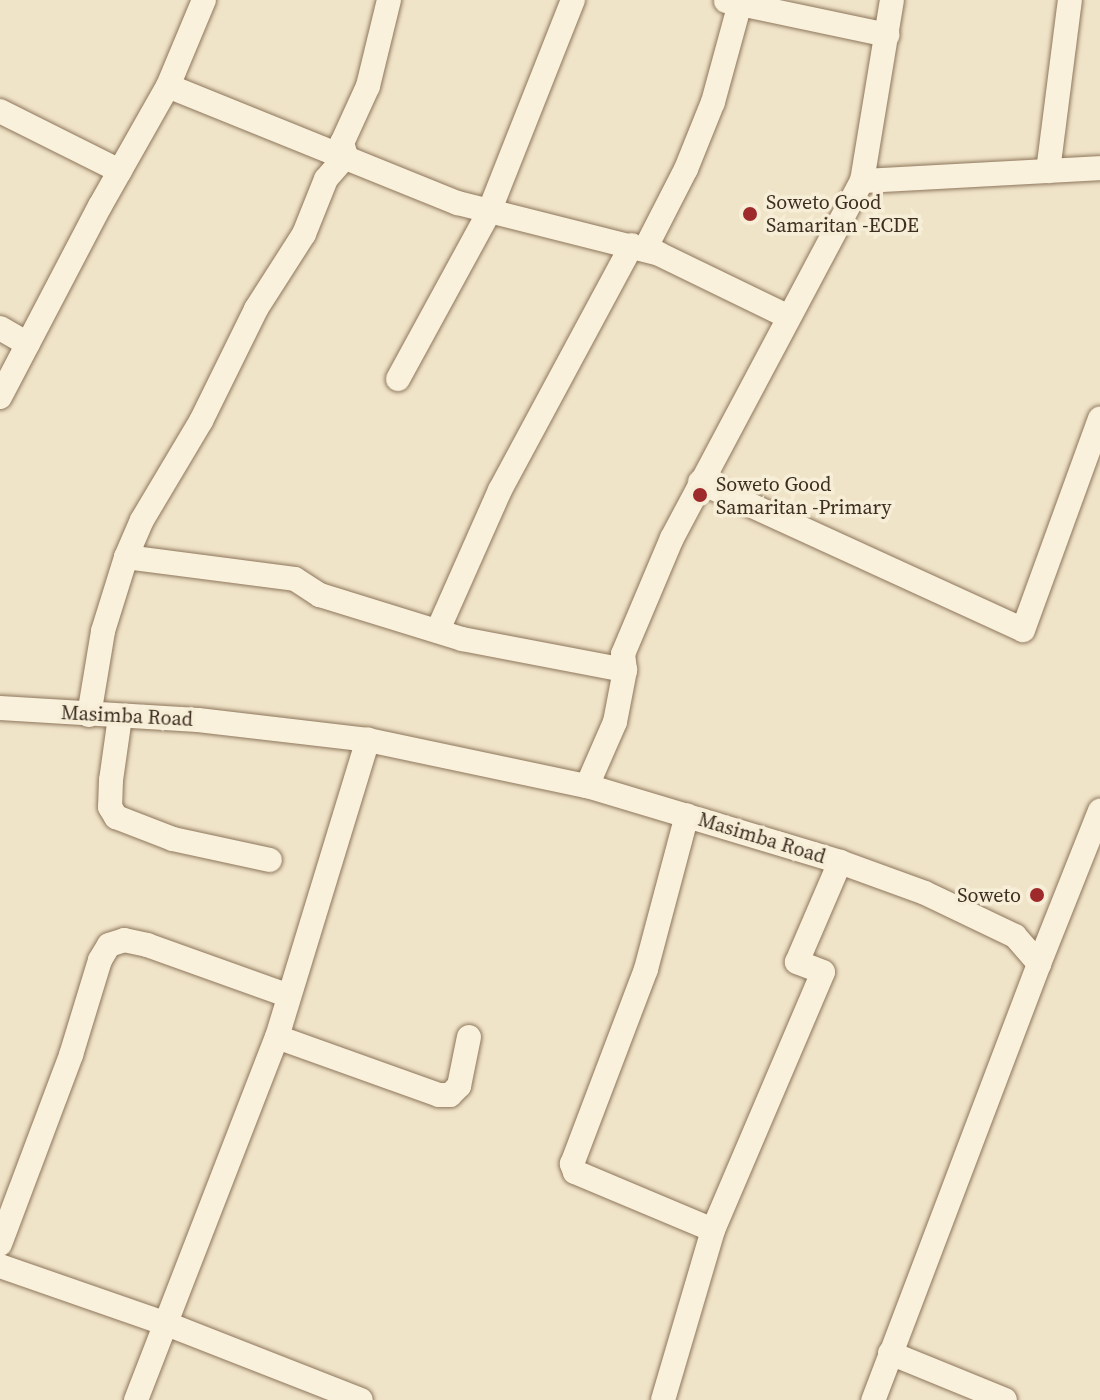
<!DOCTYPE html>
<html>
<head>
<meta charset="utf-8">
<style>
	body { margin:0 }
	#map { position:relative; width:1100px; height:1400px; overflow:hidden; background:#f0e4c8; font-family:"Source Serif 4",serif }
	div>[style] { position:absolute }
	.roads { filter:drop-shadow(0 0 2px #8d765c) drop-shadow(0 0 2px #8d765c) }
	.minor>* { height:24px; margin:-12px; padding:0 12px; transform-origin:12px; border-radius:12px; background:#faf1dc }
	.dots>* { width:22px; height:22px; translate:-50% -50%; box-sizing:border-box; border:4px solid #f7eed8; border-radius:50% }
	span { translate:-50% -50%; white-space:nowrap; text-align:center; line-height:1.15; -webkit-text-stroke:7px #f7eed8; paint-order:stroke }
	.poi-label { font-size:20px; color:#3d2e20 }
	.left { translate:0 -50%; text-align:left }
	.right { translate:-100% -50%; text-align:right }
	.street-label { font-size:20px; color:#3d2e20 }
</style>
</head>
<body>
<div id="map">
	<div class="roads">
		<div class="minor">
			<div style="left:726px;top:1px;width:165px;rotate:11.9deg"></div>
			<div style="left:168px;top:86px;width:313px;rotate:22deg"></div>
			<div style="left:458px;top:203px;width:207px;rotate:14.2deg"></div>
			<div style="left:659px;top:254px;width:144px;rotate:25.9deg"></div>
			<div style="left:0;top:111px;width:134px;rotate:26.6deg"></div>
			<div style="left:346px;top:156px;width:14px;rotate:-107deg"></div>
			<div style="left:342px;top:143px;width:63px;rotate:-65.5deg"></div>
			<div style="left:368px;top:86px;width:89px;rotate:-76.3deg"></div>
			<div style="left:1048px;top:171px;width:172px;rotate:-82.7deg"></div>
			<div style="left:862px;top:181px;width:183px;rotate:-80.6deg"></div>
			<div style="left:645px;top:249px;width:90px;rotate:-62.9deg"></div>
			<div style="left:686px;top:169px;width:72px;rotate:-68.1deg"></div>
			<div style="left:713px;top:102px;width:103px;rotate:-74.7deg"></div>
			<div style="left:0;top:328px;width:32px;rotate:30deg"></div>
			<div style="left:398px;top:379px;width:190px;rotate:-61.4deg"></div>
			<div style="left:489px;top:212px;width:228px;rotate:-68.4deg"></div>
			<div style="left:0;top:397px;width:216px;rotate:-62.4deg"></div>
			<div style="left:100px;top:206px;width:138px;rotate:-60.5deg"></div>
			<div style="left:168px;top:86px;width:93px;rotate:-67.3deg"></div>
			<div style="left:700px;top:482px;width:355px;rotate:24.6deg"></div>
			<div style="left:1023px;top:630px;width:225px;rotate:-70deg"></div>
			<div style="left:126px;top:557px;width:170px;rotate:7.4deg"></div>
			<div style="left:295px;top:579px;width:30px;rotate:33deg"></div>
			<div style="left:320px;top:595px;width:149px;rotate:17.2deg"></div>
			<div style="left:462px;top:639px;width:166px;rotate:10.8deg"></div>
			<div style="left:438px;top:630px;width:153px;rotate:-66.1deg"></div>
			<div style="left:500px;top:490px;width:278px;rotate:-61.7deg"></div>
			<div style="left:0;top:708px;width:198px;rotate:3.5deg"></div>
			<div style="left:198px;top:720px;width:171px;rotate:6.7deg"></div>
			<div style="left:368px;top:740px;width:224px;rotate:11.9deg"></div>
			<div style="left:587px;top:786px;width:264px;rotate:16.7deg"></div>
			<div style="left:840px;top:862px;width:90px;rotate:20deg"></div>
			<div style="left:925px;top:893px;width:100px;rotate:25.5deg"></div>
			<div style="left:1015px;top:936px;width:37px;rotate:49deg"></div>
			<div style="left:1039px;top:964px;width:467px;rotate:110.8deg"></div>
			<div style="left:89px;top:715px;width:85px;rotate:-80.5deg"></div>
			<div style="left:103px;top:631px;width:77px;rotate:-72.7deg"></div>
			<div style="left:126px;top:557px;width:40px;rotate:-66.6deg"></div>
			<div style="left:142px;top:520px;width:115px;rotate:-59.2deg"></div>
			<div style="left:201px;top:421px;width:125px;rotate:-63.8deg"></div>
			<div style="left:256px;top:309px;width:89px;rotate:-57.4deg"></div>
			<div style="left:304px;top:234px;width:59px;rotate:-68.2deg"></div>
			<div style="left:326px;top:179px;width:30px;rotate:-49deg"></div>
			<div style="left:120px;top:717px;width:64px;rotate:98.1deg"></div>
			<div style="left:111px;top:780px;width:27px;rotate:92deg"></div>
			<div style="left:110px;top:807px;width:12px;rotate:59deg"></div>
			<div style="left:116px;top:817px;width:61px;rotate:21.1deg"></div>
			<div style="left:173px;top:839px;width:99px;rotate:12.2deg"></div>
			<div style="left:587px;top:786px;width:70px;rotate:-66.4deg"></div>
			<div style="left:615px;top:722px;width:53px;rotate:-79.1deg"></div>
			<div style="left:625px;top:670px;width:16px;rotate:-97deg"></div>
			<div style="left:623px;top:654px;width:126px;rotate:-67.1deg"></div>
			<div style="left:672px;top:538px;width:404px;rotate:-62deg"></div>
			<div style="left:862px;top:181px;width:238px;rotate:-3.1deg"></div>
			<div style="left:1039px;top:964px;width:165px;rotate:-68.3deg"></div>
			<div style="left:277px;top:1037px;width:172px;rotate:19.7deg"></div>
			<div style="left:439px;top:1095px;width:11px"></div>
			<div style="left:450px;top:1095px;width:13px;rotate:-45deg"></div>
			<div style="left:459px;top:1086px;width:50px;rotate:-78.5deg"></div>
			<div style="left:713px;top:1230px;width:280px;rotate:-66.9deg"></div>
			<div style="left:823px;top:972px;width:28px;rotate:-159deg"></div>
			<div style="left:797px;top:962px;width:109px;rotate:-66.7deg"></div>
			<div style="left:0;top:1244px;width:202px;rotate:-69.4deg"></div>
			<div style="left:71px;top:1055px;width:99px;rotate:-73deg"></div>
			<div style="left:100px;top:960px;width:17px;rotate:-59deg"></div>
			<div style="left:109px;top:945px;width:16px;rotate:-18deg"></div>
			<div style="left:124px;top:940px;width:24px;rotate:12deg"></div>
			<div style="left:147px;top:945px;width:149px;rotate:19.7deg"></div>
			<div style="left:0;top:1266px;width:177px;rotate:19.2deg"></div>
			<div style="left:167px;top:1324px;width:208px;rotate:21.4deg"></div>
			<div style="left:890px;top:1353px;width:124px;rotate:22.2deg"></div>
			<div style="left:136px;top:1400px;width:389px;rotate:-68.8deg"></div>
			<div style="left:277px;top:1037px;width:311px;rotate:-73deg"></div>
			<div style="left:663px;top:1400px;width:177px;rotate:-73.6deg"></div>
			<div style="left:713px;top:1230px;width:150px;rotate:-157.2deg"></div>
			<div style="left:575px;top:1172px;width:9px;rotate:-111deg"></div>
			<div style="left:572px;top:1164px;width:209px;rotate:-69.2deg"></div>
			<div style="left:646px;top:969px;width:159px;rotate:-75.1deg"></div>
		</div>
	</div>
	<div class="dots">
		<div style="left:750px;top:214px;background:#9e2a2b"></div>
		<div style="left:700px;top:495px;background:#9e2a2b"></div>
		<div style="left:1037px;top:895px;background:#9e2a2b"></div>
	</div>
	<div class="poi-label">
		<span class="left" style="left:766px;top:214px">Soweto Good<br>Samaritan -ECDE</span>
		<span class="left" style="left:716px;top:496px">Soweto Good<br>Samaritan -Primary</span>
		<span class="right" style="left:1021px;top:895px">Soweto</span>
	</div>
	<div class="street-label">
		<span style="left:127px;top:716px;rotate:3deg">Masimba Road</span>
		<span style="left:762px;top:838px;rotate:17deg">Masimba Road</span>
	</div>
</div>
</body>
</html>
